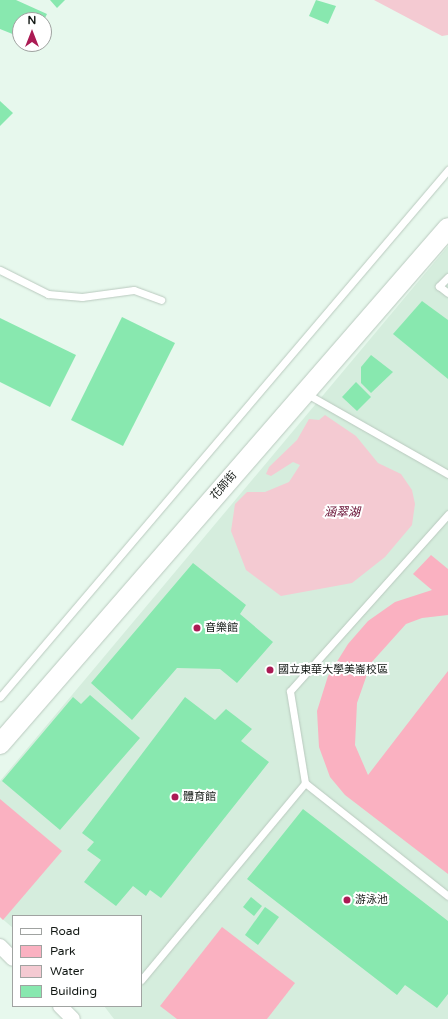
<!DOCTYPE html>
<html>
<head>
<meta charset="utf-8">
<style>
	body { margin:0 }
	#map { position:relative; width:448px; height:1019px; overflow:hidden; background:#e7f8ed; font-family:"Varela Round","Noto Sans TC",sans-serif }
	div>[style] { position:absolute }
	.built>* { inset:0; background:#d5eddd }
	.green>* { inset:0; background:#fab1c1 }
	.water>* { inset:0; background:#f4cad2 }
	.building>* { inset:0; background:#88e8af }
	.roads { filter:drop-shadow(0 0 1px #b9c9be) drop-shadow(0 0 1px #b9c9be) }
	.lane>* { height:7px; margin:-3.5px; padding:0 3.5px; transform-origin:3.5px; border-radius:3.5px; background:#fff }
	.street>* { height:14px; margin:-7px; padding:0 7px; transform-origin:7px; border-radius:7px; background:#fff }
	.secondary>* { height:20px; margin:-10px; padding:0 10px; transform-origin:10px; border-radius:10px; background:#fff }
	.dots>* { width:11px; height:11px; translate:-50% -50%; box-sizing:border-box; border:2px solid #fff; border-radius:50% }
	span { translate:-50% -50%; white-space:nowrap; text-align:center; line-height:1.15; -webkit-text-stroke:4px #fff; paint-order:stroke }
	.street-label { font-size:11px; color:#121814 }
	.poi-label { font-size:11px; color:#121814 }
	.left { translate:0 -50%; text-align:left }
	.water-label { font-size:12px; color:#60062b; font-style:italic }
	.legend { position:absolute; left:12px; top:915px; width:130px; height:92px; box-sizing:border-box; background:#fff; border:1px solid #a0a3a1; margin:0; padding:5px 7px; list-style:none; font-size:12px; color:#121814 }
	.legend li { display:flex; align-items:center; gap:8px; height:20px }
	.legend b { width:20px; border:1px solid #a0a3a1 }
	.north { position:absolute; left:12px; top:12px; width:40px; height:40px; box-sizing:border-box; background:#fff; border:1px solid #a0a3a1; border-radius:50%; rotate:0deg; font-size:11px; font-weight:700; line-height:16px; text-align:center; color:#121814 }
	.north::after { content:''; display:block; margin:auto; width:14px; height:18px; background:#ab1b54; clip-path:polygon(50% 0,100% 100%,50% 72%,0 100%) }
</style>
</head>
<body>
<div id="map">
	<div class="built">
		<div style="clip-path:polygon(448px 246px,448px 1019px,114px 1019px,104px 1006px,141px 1006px,141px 916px,13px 916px,13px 928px,0 917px,0 781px)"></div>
	</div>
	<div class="green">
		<div style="clip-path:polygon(431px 555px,448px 569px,448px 615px,422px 618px,406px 624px,371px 663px,357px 703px,355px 745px,368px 775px,448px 671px,448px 874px,345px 795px,330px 777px,319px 747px,317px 711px,328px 676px,348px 644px,368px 621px,395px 602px,432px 590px,413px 574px)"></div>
		<div style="clip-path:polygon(0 799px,62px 851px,3px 920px,0 917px)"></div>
		<div style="clip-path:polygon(222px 927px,295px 983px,267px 1019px,177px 1019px,160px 1006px)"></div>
	</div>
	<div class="water">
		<div style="clip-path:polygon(374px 0,448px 0,448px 35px,442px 36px)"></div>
		<div style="clip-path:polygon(325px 415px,356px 436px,378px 463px,401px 474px,412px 490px,415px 504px,412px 525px,385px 557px,352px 583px,281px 596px,246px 570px,231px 531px,235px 504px,247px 492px,265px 492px,289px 482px,300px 465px,293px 462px,271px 476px,266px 474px,269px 467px,297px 440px,309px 419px,319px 420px)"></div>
	</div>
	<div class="building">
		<div style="clip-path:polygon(0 0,16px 0,47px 14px,44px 20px,20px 20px,20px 37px,0 29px)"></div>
		<div style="clip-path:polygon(50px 0,65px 0,57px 8px)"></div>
		<div style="clip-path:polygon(316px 0,336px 6px,328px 24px,309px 16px)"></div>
		<div style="clip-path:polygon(0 101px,13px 113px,0 126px)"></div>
		<div style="clip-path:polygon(422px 301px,448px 320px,448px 379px,393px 334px)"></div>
		<div style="clip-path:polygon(122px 317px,175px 343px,123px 446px,71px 420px)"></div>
		<div style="clip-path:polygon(0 318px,76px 355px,50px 407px,0 382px)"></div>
		<div style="clip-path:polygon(371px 355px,393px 372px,371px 393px,361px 383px,361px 367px)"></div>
		<div style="clip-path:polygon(356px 382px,371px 397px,357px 411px,342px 397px)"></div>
		<div style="clip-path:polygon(193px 563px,246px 605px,240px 614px,273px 642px,237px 683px,220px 669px,177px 668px,132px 720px,91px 683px)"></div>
		<div style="clip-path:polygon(90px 695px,140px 738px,60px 830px,2px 781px,73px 697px,81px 704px)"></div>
		<div style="clip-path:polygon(185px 697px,215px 720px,226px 709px,252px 729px,241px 741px,269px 762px,161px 898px,150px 890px,146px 896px,133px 886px,116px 906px,84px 882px,101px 860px,87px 850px,94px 842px,82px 833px)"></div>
		<div style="clip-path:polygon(303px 809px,448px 921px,448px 994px,437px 1008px,405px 985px,397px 995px,247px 879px)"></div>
		<div style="clip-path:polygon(251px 897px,262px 906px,254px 916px,243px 907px)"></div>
		<div style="clip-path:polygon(265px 907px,279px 917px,258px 945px,245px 935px)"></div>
	</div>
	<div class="roads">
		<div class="lane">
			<div style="left:0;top:270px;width:54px;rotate:26.6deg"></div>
			<div style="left:48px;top:294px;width:34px;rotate:5deg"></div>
			<div style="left:82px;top:297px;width:52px;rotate:-7.7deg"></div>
			<div style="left:134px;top:290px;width:29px;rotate:20deg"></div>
			<div style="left:448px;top:277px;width:13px;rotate:135deg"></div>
			<div style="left:439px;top:286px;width:11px;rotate:38deg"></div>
			<div style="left:307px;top:394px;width:162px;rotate:29.6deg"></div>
			<div style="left:0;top:697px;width:692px;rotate:-49.63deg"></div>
			<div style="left:305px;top:783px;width:93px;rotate:-99.3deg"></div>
			<div style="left:290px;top:691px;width:237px;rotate:-48.2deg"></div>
			<div style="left:141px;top:980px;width:256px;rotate:-50.2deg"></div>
			<div style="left:305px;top:783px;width:182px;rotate:38.3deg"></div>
		</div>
		<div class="street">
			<div style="left:0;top:946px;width:18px;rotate:45deg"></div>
			<div style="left:60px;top:1006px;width:18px;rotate:45deg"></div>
		</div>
		<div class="secondary">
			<div style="left:0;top:744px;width:683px;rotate:-49.03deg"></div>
		</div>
	</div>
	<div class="dots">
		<div style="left:197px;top:628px;background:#ab1b54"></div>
		<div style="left:270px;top:670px;background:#ab1b54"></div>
		<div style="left:175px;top:797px;background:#ab1b54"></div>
		<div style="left:347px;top:900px;background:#ab1b54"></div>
	</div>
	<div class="street-label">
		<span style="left:224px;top:486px;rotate:-49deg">花師街</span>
	</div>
	<div class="poi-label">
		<span class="left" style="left:205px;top:628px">音樂館</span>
		<span class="left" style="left:278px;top:670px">國立東華大學美崙校區</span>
		<span class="left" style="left:183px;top:797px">體育館</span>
		<span class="left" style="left:355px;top:900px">游泳池</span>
	</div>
	<div class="water-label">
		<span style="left:342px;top:513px">涵翠湖</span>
	</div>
	<ul class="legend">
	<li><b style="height:5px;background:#fff"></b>Road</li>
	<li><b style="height:11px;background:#fab1c1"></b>Park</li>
	<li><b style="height:11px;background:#f4cad2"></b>Water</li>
	<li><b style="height:11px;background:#88e8af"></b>Building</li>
	</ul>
	<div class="north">N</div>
</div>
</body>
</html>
